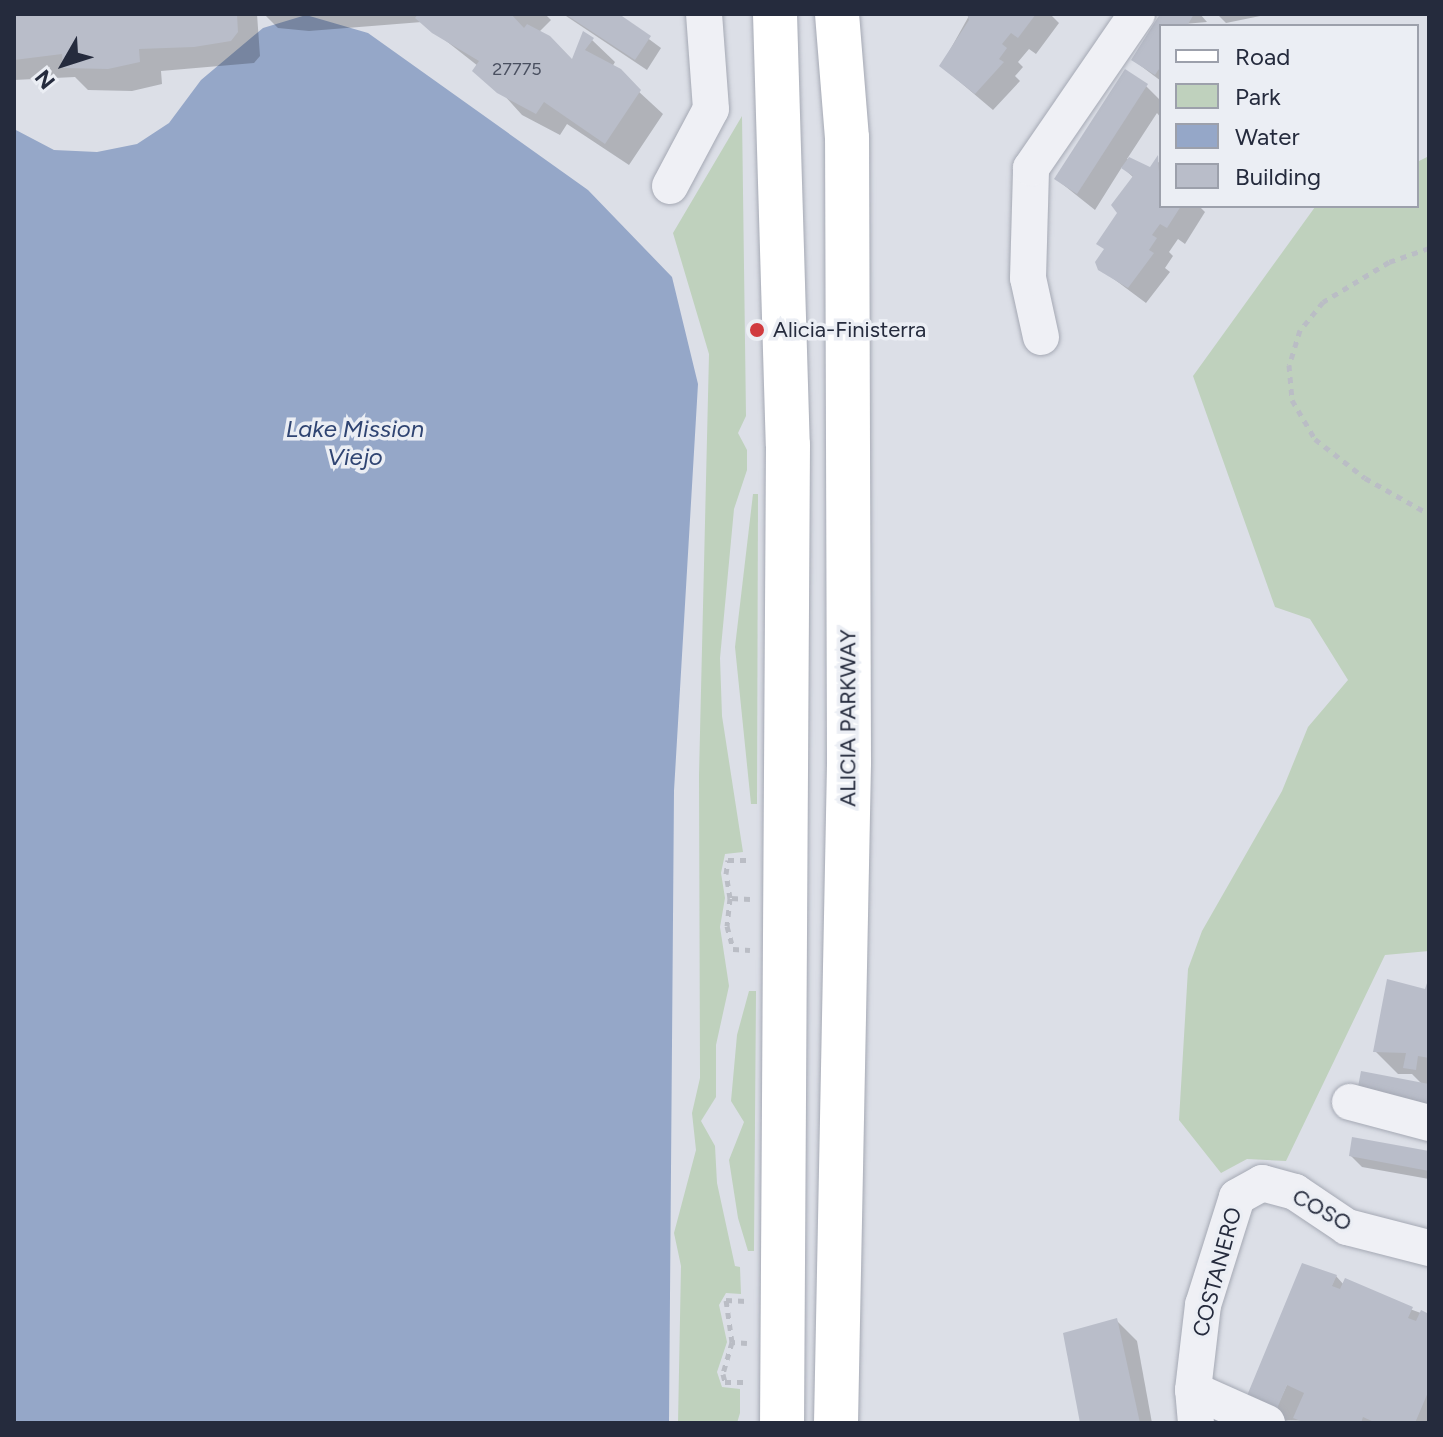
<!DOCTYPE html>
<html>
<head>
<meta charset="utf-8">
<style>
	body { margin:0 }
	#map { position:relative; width:1443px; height:1437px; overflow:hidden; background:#dcdfe7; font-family:Figtree,sans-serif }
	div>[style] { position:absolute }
	.green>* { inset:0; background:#bfd1bd }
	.water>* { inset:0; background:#95a7c8 }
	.shadow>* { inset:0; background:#0003 }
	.building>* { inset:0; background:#b9bdc9 }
	.path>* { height:5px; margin-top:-2.5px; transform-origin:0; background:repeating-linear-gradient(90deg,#babdc5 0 6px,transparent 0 12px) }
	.roads { filter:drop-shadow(0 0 2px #a5a9b4) drop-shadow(0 0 2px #a5a9b4) }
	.minor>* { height:36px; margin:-18px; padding:0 18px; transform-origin:18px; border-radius:18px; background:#eff0f5 }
	.major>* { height:44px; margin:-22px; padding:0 22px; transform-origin:22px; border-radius:22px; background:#fff }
	.dots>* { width:22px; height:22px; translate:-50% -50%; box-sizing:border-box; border:4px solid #ebeef4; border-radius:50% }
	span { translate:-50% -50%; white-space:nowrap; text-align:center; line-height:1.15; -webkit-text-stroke:7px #ebeef4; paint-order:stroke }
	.number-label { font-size:18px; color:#4a5060 }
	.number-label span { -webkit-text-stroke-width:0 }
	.poi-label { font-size:22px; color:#252b3d }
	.left { translate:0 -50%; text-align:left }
	.street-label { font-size:22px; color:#252b3d }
	.water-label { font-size:24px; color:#2f4472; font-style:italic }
	.frame { position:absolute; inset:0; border:16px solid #252b3d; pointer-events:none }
	.legend { position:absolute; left:1159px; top:24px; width:260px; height:184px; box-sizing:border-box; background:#ebeef4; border:2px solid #9ca0ab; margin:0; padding:10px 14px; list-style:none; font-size:24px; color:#252b3d }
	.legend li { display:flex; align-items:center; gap:16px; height:40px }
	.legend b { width:40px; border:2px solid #9ca0ab }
	.north { position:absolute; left:24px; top:24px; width:80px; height:80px; -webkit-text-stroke:6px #ebeef4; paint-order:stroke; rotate:231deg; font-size:22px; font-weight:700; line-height:32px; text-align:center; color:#252b3d }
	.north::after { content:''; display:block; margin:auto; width:28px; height:36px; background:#252b3d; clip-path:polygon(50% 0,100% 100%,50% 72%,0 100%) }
</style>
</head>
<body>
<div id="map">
	<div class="green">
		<div style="clip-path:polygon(742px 116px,746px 416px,738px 433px,747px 450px,747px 470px,734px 509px,720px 658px,722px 716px,743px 852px,725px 854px,721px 873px,725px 898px,720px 927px,729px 986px,716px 1045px,716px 1097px,701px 1121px,715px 1146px,717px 1183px,735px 1266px,740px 1267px,741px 1294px,726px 1293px,719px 1305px,727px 1342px,717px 1372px,722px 1387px,740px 1389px,740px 1413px,737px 1423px,678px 1423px,681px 1266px,674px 1233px,696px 1150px,692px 1113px,700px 1078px,699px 775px,709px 354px,673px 233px)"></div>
		<div style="clip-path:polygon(1429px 156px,1429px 951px,1385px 955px,1286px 1161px,1247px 1159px,1221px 1173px,1179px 1120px,1188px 969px,1202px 931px,1282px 791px,1308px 727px,1348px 680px,1310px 619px,1275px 607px,1193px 376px,1315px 207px,1417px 206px,1417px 162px)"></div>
		<div style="clip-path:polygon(753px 494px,758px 494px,757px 804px,751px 804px,735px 647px)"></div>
		<div style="clip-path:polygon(749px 991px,756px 991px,754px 1251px,748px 1251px,738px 1218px,729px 1160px,744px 1122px,731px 1101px,737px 1035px)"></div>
	</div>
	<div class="water">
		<div style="clip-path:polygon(306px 15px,368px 33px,588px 190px,672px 277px,698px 384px,674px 791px,669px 1423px,14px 1423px,14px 129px,54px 150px,97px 152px,137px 144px,169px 123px,201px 80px,263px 28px)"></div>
	</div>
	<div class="shadow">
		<div style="clip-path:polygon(14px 14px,257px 14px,260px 56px,254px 63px,161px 71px,162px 84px,132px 91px,88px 90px,75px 77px,14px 80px)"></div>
		<div style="clip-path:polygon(264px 14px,545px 14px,551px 20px,539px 32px,573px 62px,592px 40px,615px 62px,612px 67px,663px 114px,629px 165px,567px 124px,560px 135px,522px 115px,478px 66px,422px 22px,309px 31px,278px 28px)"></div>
		<div style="clip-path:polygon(563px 14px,615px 14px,661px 48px,647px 70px)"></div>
		<div style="clip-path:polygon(970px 14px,1050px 14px,1059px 23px,1036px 54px,1029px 49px,1018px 62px,1023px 67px,1015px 76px,1020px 81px,993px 110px,941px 66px)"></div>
		<div style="clip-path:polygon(1162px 14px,1200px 14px,1207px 22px,1161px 26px,1161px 81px,1133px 60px)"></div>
		<div style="clip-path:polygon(1217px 14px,1270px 14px,1226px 23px)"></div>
		<div style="clip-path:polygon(1146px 86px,1161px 101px,1161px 118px,1157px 113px,1127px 159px,1150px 170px,1161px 160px,1161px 206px,1199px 206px,1205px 212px,1185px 244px,1178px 239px,1169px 252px,1173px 256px,1165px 268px,1170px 272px,1146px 303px,1099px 268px,1134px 178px,1122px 167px,1095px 210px,1056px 179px)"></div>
		<div style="clip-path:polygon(1429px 980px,1429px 1120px,1423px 1085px,1412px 1074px,1398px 1074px,1375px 1051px,1427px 991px)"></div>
		<div style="clip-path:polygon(1429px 1153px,1429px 1179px,1362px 1167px,1351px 1156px)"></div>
		<div style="clip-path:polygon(1336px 1276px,1344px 1285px,1429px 1316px,1429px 1423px,1271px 1420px)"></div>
		<div style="clip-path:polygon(1116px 1320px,1137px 1341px,1152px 1423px,1082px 1423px)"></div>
	</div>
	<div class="building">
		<div style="clip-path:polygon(14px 14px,237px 14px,238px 32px,231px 41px,194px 47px,139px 49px,140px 62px,108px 69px,63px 68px,62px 54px,14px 60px)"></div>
		<div style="clip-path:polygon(418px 14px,511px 14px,524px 28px,527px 24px,550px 36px,572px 59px,583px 31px,594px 38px,585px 50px,621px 69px,641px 90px,605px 144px,544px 102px,536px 114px,497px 93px,472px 71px,479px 61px,432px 33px,415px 18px)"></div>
		<div style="clip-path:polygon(565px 14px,619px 14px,651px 36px,635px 60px)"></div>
		<div style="clip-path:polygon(967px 14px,1036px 14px,1018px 38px,1011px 33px,1002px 44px,1007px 48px,999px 59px,1004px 62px,975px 94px,939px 66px,969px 20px)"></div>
		<div style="clip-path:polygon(1160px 14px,1194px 14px,1187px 26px,1161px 26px,1161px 66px,1155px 75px,1131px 60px)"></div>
		<div style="clip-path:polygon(1125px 69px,1148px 84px,1077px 194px,1054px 179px)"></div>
		<div style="clip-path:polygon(1158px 155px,1161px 206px,1181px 206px,1167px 228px,1160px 224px,1152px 235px,1157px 238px,1149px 250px,1154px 253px,1128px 288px,1098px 270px,1095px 262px,1104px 249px,1096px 244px,1117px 213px,1111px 205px,1133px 176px,1121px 168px,1129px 157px,1150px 167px)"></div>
		<div style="clip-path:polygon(1429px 977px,1429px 1058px,1418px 1056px,1416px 1070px,1403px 1068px,1406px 1053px,1373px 1052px,1387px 979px,1425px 989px)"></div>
		<div style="clip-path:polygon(1361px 1071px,1429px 1084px,1429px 1112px,1356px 1098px)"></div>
		<div style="clip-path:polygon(1352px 1137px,1429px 1151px,1429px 1171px,1349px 1156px)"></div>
		<div style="clip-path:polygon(1302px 1263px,1337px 1275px,1332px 1286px,1340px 1289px,1345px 1278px,1413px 1307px,1408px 1318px,1416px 1321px,1421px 1310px,1429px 1314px,1429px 1390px,1415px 1423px,1376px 1423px,1363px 1417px,1361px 1423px,1306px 1423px,1293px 1418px,1304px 1393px,1287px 1385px,1276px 1411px,1246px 1398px)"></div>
		<div style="clip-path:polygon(1117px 1318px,1140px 1423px,1080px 1423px,1063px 1333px)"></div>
	</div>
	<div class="path">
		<div style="left:1429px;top:248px;width:42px;rotate:160.7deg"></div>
		<div style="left:1389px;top:262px;width:77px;rotate:148.8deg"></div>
		<div style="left:1323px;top:302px;width:36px;rotate:129deg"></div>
		<div style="left:1300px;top:330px;width:37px;rotate:107deg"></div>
		<div style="left:1289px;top:365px;width:35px;rotate:85deg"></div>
		<div style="left:1292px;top:400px;width:45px;rotate:59.5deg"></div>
		<div style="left:1315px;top:439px;width:63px;rotate:38deg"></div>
		<div style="left:1365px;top:478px;width:73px;rotate:29.4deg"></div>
		<div style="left:730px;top:898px;width:28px;rotate:96deg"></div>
		<div style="left:727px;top:926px;width:24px;rotate:75deg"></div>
		<div style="left:733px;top:949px;width:17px;rotate:3deg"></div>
		<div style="left:750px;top:899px;width:20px;rotate:-177deg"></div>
		<div style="left:730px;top:898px;width:24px;rotate:-99deg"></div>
		<div style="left:726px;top:874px;width:14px;rotate:-82deg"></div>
		<div style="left:728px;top:860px;width:23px"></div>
		<div style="left:732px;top:1342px;width:42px;rotate:-98.1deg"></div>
		<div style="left:726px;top:1300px;width:21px;rotate:3deg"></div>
		<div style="left:747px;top:1343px;width:15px;rotate:-176deg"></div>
		<div style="left:732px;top:1342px;width:33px;rotate:106deg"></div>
		<div style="left:723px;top:1374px;width:8px;rotate:76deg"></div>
		<div style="left:725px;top:1382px;width:22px"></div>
	</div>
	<div class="roads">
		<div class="minor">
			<div style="left:670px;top:186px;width:87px;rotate:-62deg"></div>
			<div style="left:711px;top:109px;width:95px;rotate:-94.2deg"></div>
			<div style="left:1041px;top:337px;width:60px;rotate:-102.4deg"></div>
			<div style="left:1028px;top:278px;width:110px;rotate:-88.4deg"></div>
			<div style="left:1031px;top:168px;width:187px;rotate:-55.5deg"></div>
			<div style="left:1350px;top:1102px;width:82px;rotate:14.9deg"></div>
			<div style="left:1193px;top:1390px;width:81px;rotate:24deg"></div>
			<div style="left:1196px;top:1423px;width:33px;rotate:-95deg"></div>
			<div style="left:1193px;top:1390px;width:86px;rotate:-83.3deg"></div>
			<div style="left:1203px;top:1305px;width:113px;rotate:-72.5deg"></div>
			<div style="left:1237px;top:1197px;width:29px;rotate:-29deg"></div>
			<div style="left:1262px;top:1183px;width:34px;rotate:15deg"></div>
			<div style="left:1295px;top:1192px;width:63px;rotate:33.9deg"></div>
			<div style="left:1347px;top:1227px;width:85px;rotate:14.4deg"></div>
		</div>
		<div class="major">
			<div style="left:775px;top:14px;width:431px;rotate:88.3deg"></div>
			<div style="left:788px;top:445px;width:978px;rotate:90.35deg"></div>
			<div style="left:836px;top:1423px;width:661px;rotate:-88.87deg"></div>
			<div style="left:849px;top:762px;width:624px;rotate:-90.18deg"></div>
			<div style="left:847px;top:138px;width:124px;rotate:-94.6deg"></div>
		</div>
	</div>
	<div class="dots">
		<div style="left:757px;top:330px;background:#d13b3f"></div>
	</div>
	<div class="number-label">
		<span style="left:517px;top:69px">27775</span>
	</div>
	<div class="poi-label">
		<span class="left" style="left:773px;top:330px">Alicia-Finisterra</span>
	</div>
	<div class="street-label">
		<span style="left:848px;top:718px;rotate:-90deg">ALICIA PARKWAY</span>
		<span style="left:1322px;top:1210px;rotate:29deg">COSO</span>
		<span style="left:1217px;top:1272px;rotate:-75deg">COSTANERO</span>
	</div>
	<div class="water-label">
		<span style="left:355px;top:443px">Lake Mission<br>Viejo</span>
	</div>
	<div class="frame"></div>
	<ul class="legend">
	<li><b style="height:10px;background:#fff"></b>Road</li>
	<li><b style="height:22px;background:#bfd1bd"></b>Park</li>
	<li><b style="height:22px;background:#95a7c8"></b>Water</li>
	<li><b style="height:22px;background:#b9bdc9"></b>Building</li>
	</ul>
	<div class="north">N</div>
</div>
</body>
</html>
